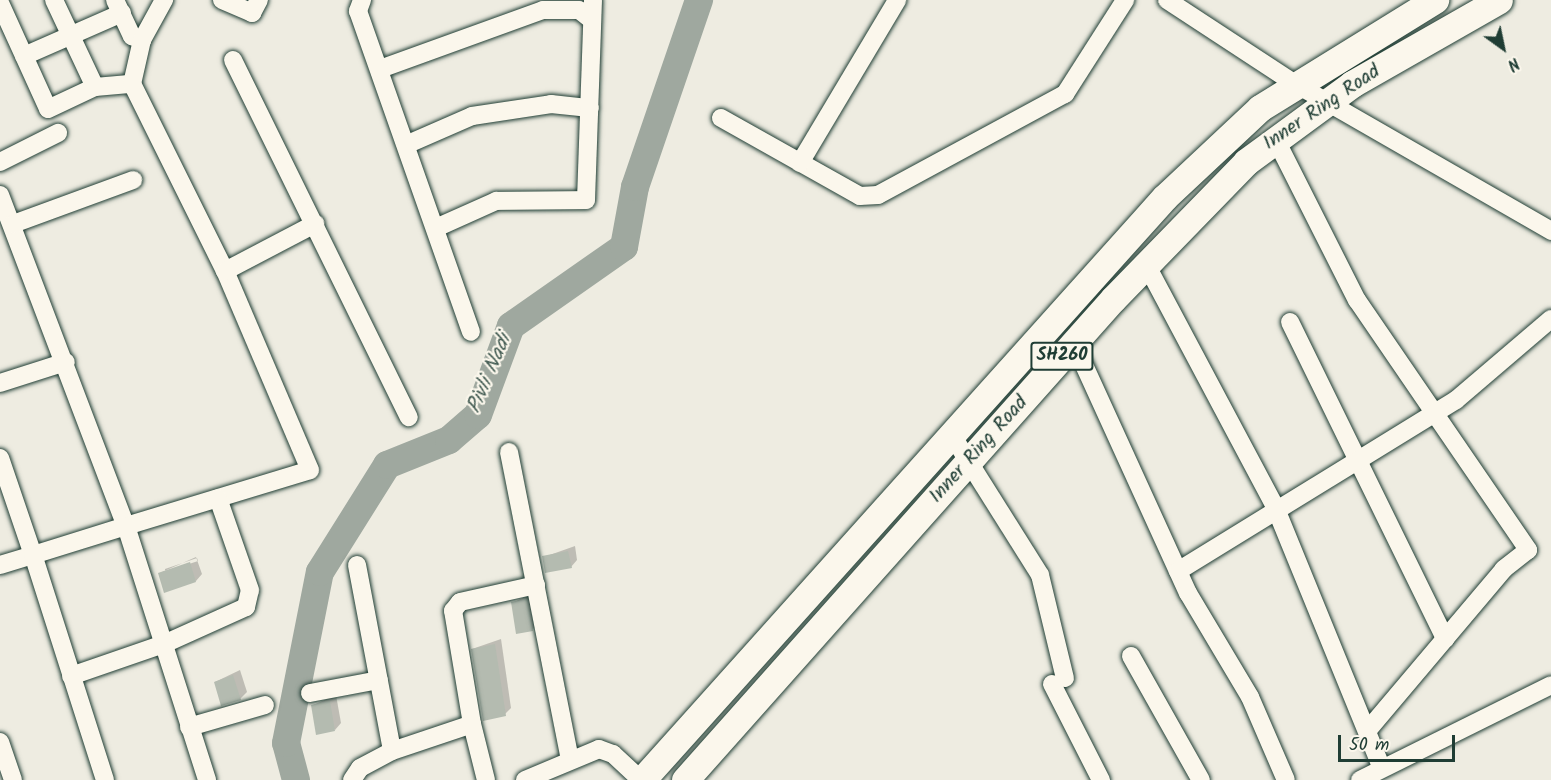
<!DOCTYPE html>
<html>
<head>
<meta charset="utf-8">
<style>
	body { margin:0 }
	#map { position:relative; width:1551px; height:780px; overflow:hidden; background:#eeece1; font-family:Kalam,sans-serif }
	div>[style] { position:absolute }
	.shadow>* { inset:0; background:#0003 }
	.river>* { height:28px; margin:-14px; padding:0 14px; transform-origin:14px; border-radius:14px; background:#9fa89f }
	.building>* { inset:0; background:#b4bbb0 }
	.roads { filter:drop-shadow(0 0 2px #1f3d34) drop-shadow(0 0 2px #1f3d34) }
	.minor>* { height:18px; margin:-9px; padding:0 9px; transform-origin:9px; border-radius:9px; background:#fbf7ec }
	.highway>* { height:27px; margin:-13.5px; padding:0 13.5px; transform-origin:13.5px; border-radius:13.5px; background:#fbf7ec }
	span { translate:-50% -50%; white-space:nowrap; text-align:center; line-height:1.15; -webkit-text-stroke:4.5px #fbf7ec; paint-order:stroke }
	.shield-label span { padding:2px 4px; background:#fbf7ec; border:2px solid; border-radius:4px; -webkit-text-stroke-width:0 }
	.shield-label { font-size:18px; color:#1f3d34; font-weight:700 }
	.street-label { font-size:20px; color:#1f3d34 }
	.water-label { font-size:21px; color:#455d54; font-style:italic }
	.north { position:absolute; left:1473px; top:18px; width:60px; height:60px; -webkit-text-stroke:4px #fbf7ec; paint-order:stroke; rotate:147deg; font-size:16px; font-weight:700; line-height:24px; text-align:center; color:#1f3d34 }
	.north::after { content:''; display:block; margin:auto; width:21px; height:27px; background:#1f3d34; clip-path:polygon(50% 0,100% 100%,50% 72%,0 100%) }
	.scale { position:absolute; left:1338px; top:735px; width:117px; height:27px; box-sizing:border-box; border:3px solid #1f3d34; border-top:0; padding-left:8px; font-size:18px; line-height:21px; white-space:nowrap; color:#1f3d34; -webkit-text-stroke:4px #fbf7ec; paint-order:stroke }
</style>
</head>
<body>
<div id="map">
	<div class="shadow">
		<div style="clip-path:polygon(575px 546px,577px 560px,571px 567px,544px 557px)"></div>
		<div style="clip-path:polygon(evenodd,196px 557px,202px 574px,196px 581px,160px 573px,196px 557px,197px 558px,198px 561px,165px 572px,165px 569px,197px 558px)"></div>
		<div style="clip-path:polygon(533px 593px,539px 623px,532px 630px,512px 603px)"></div>
		<div style="clip-path:polygon(501px 639px,511px 708px,505px 714px,472px 649px)"></div>
		<div style="clip-path:polygon(240px 670px,247px 692px,240px 699px,215px 682px)"></div>
		<div style="clip-path:polygon(336px 695px,341px 723px,335px 730px,313px 705px)"></div>
	</div>
	<div class="river">
		<div style="left:296px;top:780px;width:38px;rotate:-105deg"></div>
		<div style="left:286px;top:743px;width:174px;rotate:-78.8deg"></div>
		<div style="left:320px;top:572px;width:126px;rotate:-57.9deg"></div>
		<div style="left:387px;top:465px;width:67px;rotate:-22deg"></div>
		<div style="left:449px;top:440px;width:38px;rotate:-41deg"></div>
		<div style="left:478px;top:415px;width:95px;rotate:-69.7deg"></div>
		<div style="left:511px;top:326px;width:138px;rotate:-35deg"></div>
		<div style="left:624px;top:247px;width:61px;rotate:-79.6deg"></div>
		<div style="left:635px;top:187px;width:198px;rotate:-71.1deg"></div>
	</div>
	<div class="building">
		<div style="clip-path:polygon(568px 551px,572px 568px,545px 573px,542px 556px)"></div>
		<div style="clip-path:polygon(190px 562px,196px 582px,164px 593px,158px 573px)"></div>
		<div style="clip-path:polygon(527px 599px,533px 631px,516px 634px,511px 602px)"></div>
		<div style="clip-path:polygon(495px 644px,506px 716px,483px 721px,471px 649px)"></div>
		<div style="clip-path:polygon(233px 675px,241px 700px,221px 706px,214px 682px)"></div>
		<div style="clip-path:polygon(330px 701px,335px 731px,316px 735px,311px 705px)"></div>
	</div>
	<div class="roads">
		<div class="minor">
			<div style="left:54px;top:0;width:96px;rotate:64.8deg"></div>
			<div style="left:115px;top:0;width:40px;rotate:65deg"></div>
			<div style="left:132px;top:36px;width:11px;rotate:22deg"></div>
			<div style="left:222px;top:0;width:33px;rotate:23deg"></div>
			<div style="left:252px;top:13px;width:15px;rotate:-62deg"></div>
			<div style="left:362px;top:0;width:12px;rotate:110deg"></div>
			<div style="left:358px;top:11px;width:340px;rotate:70.6deg"></div>
			<div style="left:1167px;top:0;width:152px;rotate:33.2deg"></div>
			<div style="left:1294px;top:83px;width:297px;rotate:29.9deg"></div>
			<div style="left:0;top:3px;width:116px;rotate:65.6deg"></div>
			<div style="left:48px;top:109px;width:52px;rotate:-25.1deg"></div>
			<div style="left:95px;top:87px;width:37px;rotate:-5deg"></div>
			<div style="left:24px;top:56px;width:107px;rotate:-23.7deg"></div>
			<div style="left:233px;top:60px;width:398px;rotate:63.8deg"></div>
			<div style="left:380px;top:69px;width:173px;rotate:-19.9deg"></div>
			<div style="left:543px;top:10px;width:36px"></div>
			<div style="left:579px;top:10px;width:16px;rotate:38deg"></div>
			<div style="left:721px;top:118px;width:159px;rotate:29.3deg"></div>
			<div style="left:860px;top:196px;width:18px;rotate:-3deg"></div>
			<div style="left:878px;top:195px;width:213px;rotate:-28.4deg"></div>
			<div style="left:1065px;top:94px;width:112px;rotate:-57.4deg"></div>
			<div style="left:1275px;top:138px;width:182px;rotate:63.2deg"></div>
			<div style="left:1357px;top:300px;width:303px;rotate:55.6deg"></div>
			<div style="left:1528px;top:550px;width:31px;rotate:142deg"></div>
			<div style="left:1504px;top:569px;width:212px;rotate:130.2deg"></div>
			<div style="left:408px;top:144px;width:70px;rotate:-23.6deg"></div>
			<div style="left:472px;top:116px;width:80px;rotate:-8.6deg"></div>
			<div style="left:551px;top:104px;width:39px;rotate:6deg"></div>
			<div style="left:0;top:162px;width:65px;rotate:-26.6deg"></div>
			<div style="left:800px;top:163px;width:190px;rotate:-59.2deg"></div>
			<div style="left:0;top:195px;width:354px;rotate:69.2deg"></div>
			<div style="left:126px;top:526px;width:192px;rotate:-16.9deg"></div>
			<div style="left:310px;top:470px;width:216px;rotate:-113.1deg"></div>
			<div style="left:225px;top:271px;width:209px;rotate:-116.4deg"></div>
			<div style="left:132px;top:84px;width:45px;rotate:-77.2deg"></div>
			<div style="left:142px;top:40px;width:46px;rotate:-61.2deg"></div>
			<div style="left:13px;top:224px;width:128px;rotate:-20.1deg"></div>
			<div style="left:438px;top:227px;width:64px;rotate:-24.1deg"></div>
			<div style="left:496px;top:201px;width:90px;rotate:-0.6deg"></div>
			<div style="left:586px;top:200px;width:200px;rotate:-88deg"></div>
			<div style="left:1146px;top:264px;width:277px;rotate:62deg"></div>
			<div style="left:1276px;top:509px;width:278px;rotate:67.8deg"></div>
			<div style="left:225px;top:271px;width:102px;rotate:-27.6deg"></div>
			<div style="left:1290px;top:322px;width:353px;rotate:63.9deg"></div>
			<div style="left:1074px;top:343px;width:275px;rotate:65.5deg"></div>
			<div style="left:1188px;top:593px;width:121px;rotate:59.2deg"></div>
			<div style="left:1250px;top:697px;width:90px;rotate:66.6deg"></div>
			<div style="left:0;top:383px;width:69px;rotate:-17.7deg"></div>
			<div style="left:950px;top:432px;width:169px;rotate:57.8deg"></div>
			<div style="left:1040px;top:575px;width:106px;rotate:76.4deg"></div>
			<div style="left:509px;top:452px;width:314px;rotate:78.8deg"></div>
			<div style="left:0;top:458px;width:102px;rotate:71.2deg"></div>
			<div style="left:33px;top:555px;width:34px;rotate:163deg"></div>
			<div style="left:357px;top:565px;width:189px;rotate:79.3deg"></div>
			<div style="left:1178px;top:571px;width:326px;rotate:-31.6deg"></div>
			<div style="left:1456px;top:400px;width:125px;rotate:-40.5deg"></div>
			<div style="left:1131px;top:656px;width:142px;rotate:60.6deg"></div>
			<div style="left:71px;top:676px;width:98px;rotate:-19deg"></div>
			<div style="left:164px;top:644px;width:90px;rotate:-24.3deg"></div>
			<div style="left:246px;top:607px;width:17px;rotate:-77deg"></div>
			<div style="left:250px;top:590px;width:97px;rotate:-109.2deg"></div>
			<div style="left:1052px;top:684px;width:108px;rotate:63deg"></div>
			<div style="left:310px;top:693px;width:70px;rotate:-10.7deg"></div>
			<div style="left:472px;top:724px;width:58px;rotate:76deg"></div>
			<div style="left:189px;top:727px;width:79px;rotate:-16.1deg"></div>
			<div style="left:0;top:742px;width:40px;rotate:71.1deg"></div>
			<div style="left:105px;top:780px;width:236px;rotate:-107.7deg"></div>
			<div style="left:33px;top:555px;width:97px;rotate:-17.3deg"></div>
			<div style="left:126px;top:526px;width:267px;rotate:72.3deg"></div>
			<div style="left:352px;top:780px;width:14px;rotate:-56deg"></div>
			<div style="left:360px;top:768px;width:36px;rotate:-28deg"></div>
			<div style="left:392px;top:751px;width:84px;rotate:-18.6deg"></div>
			<div style="left:472px;top:724px;width:115px;rotate:-99.5deg"></div>
			<div style="left:453px;top:611px;width:11px;rotate:-52deg"></div>
			<div style="left:460px;top:602px;width:78px;rotate:-12.6deg"></div>
			<div style="left:525px;top:780px;width:80px;rotate:-22.7deg"></div>
			<div style="left:599px;top:749px;width:15px;rotate:20deg"></div>
			<div style="left:613px;top:754px;width:38px;rotate:43deg"></div>
			<div style="left:1360px;top:780px;width:213px;rotate:-26.4deg"></div>
		</div>
		<div class="highway">
			<div style="left:642px;top:780px;width:783px;rotate:-48.11deg"></div>
			<div style="left:1165px;top:197px;width:130px;rotate:-43.1deg"></div>
			<div style="left:1260px;top:108px;width:206px;rotate:-31.7deg"></div>
			<div style="left:685px;top:780px;width:644px;rotate:-48.34deg"></div>
			<div style="left:1113px;top:299px;width:191px;rotate:-45.8deg"></div>
			<div style="left:1246px;top:162px;width:132px;rotate:-36.3deg"></div>
			<div style="left:1352px;top:84px;width:169px;rotate:-29.7deg"></div>
		</div>
	</div>
	<div class="shield-label">
		<span style="left:1062px;top:356px">SH260</span>
	</div>
	<div class="street-label">
		<span style="left:1322px;top:108px;rotate:-34deg">Inner Ring Road</span>
		<span style="left:979px;top:450px;rotate:-48deg">Inner Ring Road</span>
	</div>
	<div class="water-label">
		<span style="left:490px;top:374px;rotate:-67deg">Pivli Nadi</span>
	</div>
	<div class="north">N</div>
	<div class="scale">50 m</div>
</div>
</body>
</html>
